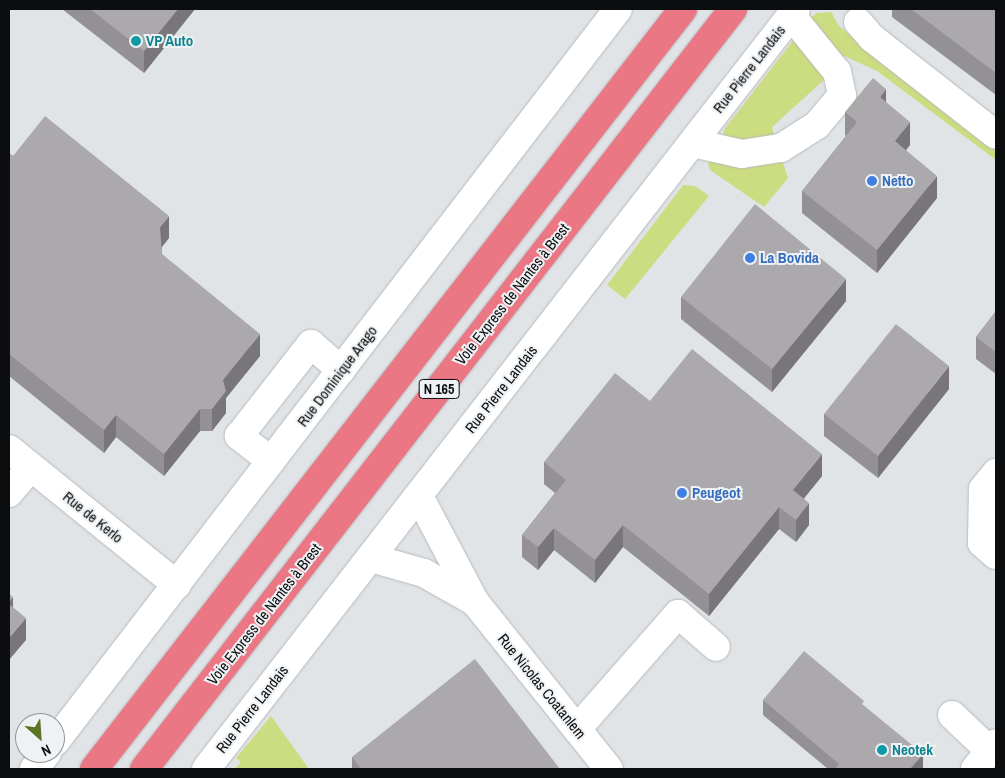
<!DOCTYPE html>
<html>
<head>
<meta charset="utf-8">
<style>
	body { margin:0 }
	#map { position:relative; width:1005px; height:778px; overflow:hidden; background:#e1e4e7; font-family:"Archivo Narrow",sans-serif }
	div>[style] { position:absolute }
	.green>* { inset:0; background:#ccdc81 }
	.roads { filter:drop-shadow(0 0 1px #b7babc) drop-shadow(0 0 1px #b7babc) }
	.minor>* { height:28px; margin:-14px; padding:0 14px; transform-origin:14px; border-radius:14px; background:#fff }
	.highway>* { height:28px; margin:-14px; padding:0 14px; transform-origin:14px; border-radius:14px; background:#eb7684 }
	.wall>* { inset:0; background:#939194 }
	.shaded-wall>* { inset:0; background:#787678 }
	.building>* { inset:0; background:#aba9ac }
	.dots>* { width:14px; height:14px; translate:-50% -50%; box-sizing:border-box; border:2px solid #eef2f4; border-radius:50% }
	span { translate:-50% -50%; white-space:nowrap; text-align:center; line-height:1.15; -webkit-text-stroke:4px #eef2f4; paint-order:stroke }
	.shield-label span { padding:1px 4px; background:#eef2f4; border:1px solid; border-radius:4px; -webkit-text-stroke-width:0 }
	.shield-label { font-size:14px; color:#0c0d0e; font-weight:700 }
	.culture-label { font-size:15px; color:#0d838f; font-weight:700 }
	.left { translate:0 -50%; text-align:left }
	.street-label { font-size:15px; color:#0c0d0e }
	.shop-label { font-size:15px; color:#366cbe; font-weight:700 }
	.frame { position:absolute; inset:0; border:10px solid #0c0d0e; pointer-events:none }
	.north { position:absolute; left:15px; top:713px; width:50px; height:50px; box-sizing:border-box; background:#eef2f4; border:1px solid #949698; border-radius:50%; rotate:154deg; font-size:14px; font-weight:700; line-height:20px; text-align:center; color:#0c0d0e }
	.north::after { content:''; display:block; margin:auto; width:18px; height:22px; background:#5d7324; clip-path:polygon(50% 0,100% 100%,50% 72%,0 100%) }
</style>
</head>
<body>
<div id="map">
	<div class="green">
		<div style="clip-path:polygon(831px 12px,839px 26px,996px 147px,996px 160px,877px 71px,831px 50px,809px 19px,817px 13px)"></div>
		<div style="clip-path:polygon(795px 38px,820px 63px,824px 80px,772px 127px,775px 139px,768px 142px,733px 140px,723px 133px,726px 127px)"></div>
		<div style="clip-path:polygon(781px 157px,788px 178px,764px 207px,710px 170px,708px 162px)"></div>
		<div style="clip-path:polygon(683px 185px,695px 186px,709px 196px,625px 299px,607px 285px)"></div>
		<div style="clip-path:polygon(271px 716px,309px 769px,235px 769px,241px 762px,236px 758px)"></div>
	</div>
	<div class="roads">
		<div class="minor">
			<div style="left:858px;top:22px;width:21px;rotate:49deg"></div>
			<div style="left:872px;top:38px;width:157px;rotate:38deg"></div>
			<div style="left:693px;top:143px;width:50px;rotate:12.7deg"></div>
			<div style="left:742px;top:154px;width:39px;rotate:-9deg"></div>
			<div style="left:781px;top:148px;width:43px;rotate:-32.6deg"></div>
			<div style="left:817px;top:125px;width:39px;rotate:-50deg"></div>
			<div style="left:842px;top:95px;width:24px;rotate:-102deg"></div>
			<div style="left:837px;top:72px;width:73px;rotate:-128.9deg"></div>
			<div style="left:9px;top:449px;width:216px;rotate:39deg"></div>
			<div style="left:271px;top:461px;width:41px;rotate:-142deg"></div>
			<div style="left:239px;top:436px;width:117px;rotate:-52deg"></div>
			<div style="left:311px;top:344px;width:40px;rotate:41deg"></div>
			<div style="left:996px;top:473px;width:21px;rotate:129deg"></div>
			<div style="left:983px;top:489px;width:54px;rotate:91.1deg"></div>
			<div style="left:982px;top:543px;width:18px;rotate:41deg"></div>
			<div style="left:9px;top:493px;width:34px;rotate:-50deg"></div>
			<div style="left:419px;top:496px;width:120px;rotate:62.2deg"></div>
			<div style="left:475px;top:602px;width:214px;rotate:51.3deg"></div>
			<div style="left:371px;top:558px;width:55px;rotate:15.8deg"></div>
			<div style="left:424px;top:573px;width:59px;rotate:29.6deg"></div>
			<div style="left:952px;top:715px;width:52px;rotate:43.5deg"></div>
			<div style="left:577px;top:729px;width:153px;rotate:-48.7deg"></div>
			<div style="left:678px;top:614px;width:50px;rotate:41deg"></div>
			<div style="left:55px;top:742px;width:924px;rotate:-52.47deg"></div>
			<div style="left:34px;top:769px;width:21px;rotate:-51deg"></div>
			<div style="left:206px;top:769px;width:962px;rotate:-52.18deg"></div>
			<div style="left:975px;top:769px;width:33px;rotate:-51deg"></div>
		</div>
		<div class="highway">
			<div style="left:94px;top:769px;width:962px;rotate:-52.22deg"></div>
			<div style="left:144px;top:769px;width:962px;rotate:-52.22deg"></div>
		</div>
	</div>
	<div class="wall">
		<div style="clip-path:polygon(62px 9px,195px 9px,144px 73px)"></div>
		<div style="clip-path:polygon(892px 9px,996px 9px,996px 95px,892px 17px)"></div>
		<div style="clip-path:polygon(886px 102px,910px 145px,906px 150px,937px 198px,877px 273px,802px 213px,802px 191px,846px 136px,845px 135px,845px 112px)"></div>
		<div style="clip-path:polygon(9px 153px,13px 156px,169px 238px,162px 247px,162px 254px,260px 356px,226px 398px,226px 413px,212px 431px,200px 431px,164px 476px,116px 437px,104px 453px,9px 376px)"></div>
		<div style="clip-path:polygon(681px 297px,846px 301px,772px 392px,681px 319px)"></div>
		<div style="clip-path:polygon(996px 311px,996px 374px,976px 359px,976px 337px)"></div>
		<div style="clip-path:polygon(949px 389px,878px 478px,824px 436px,824px 414px)"></div>
		<div style="clip-path:polygon(650px 401px,822px 476px,804px 498px,809px 525px,796px 542px,779px 529px,709px 616px,623px 547px,595px 583px,554px 550px,538px 570px,522px 557px,522px 535px,555px 493px,544px 484px,544px 462px)"></div>
		<div style="clip-path:polygon(763px 700px,864px 706px,923px 768px,922px 769px,828px 769px,763px 715px)"></div>
		<div style="clip-path:polygon(352px 757px,560px 769px,352px 769px)"></div>
	</div>
	<div class="shaded-wall">
		<div style="clip-path:polygon(178px 9px,195px 9px,144px 73px,144px 51px)"></div>
		<div style="clip-path:polygon(886px 89px,886px 111px,880px 97px)"></div>
		<div style="clip-path:polygon(910px 122px,910px 145px,895px 163px,895px 141px)"></div>
		<div style="clip-path:polygon(937px 176px,937px 198px,877px 273px,877px 250px)"></div>
		<div style="clip-path:polygon(169px 216px,169px 238px,160px 249px,160px 227px)"></div>
		<div style="clip-path:polygon(846px 279px,846px 301px,772px 392px,772px 369px)"></div>
		<div style="clip-path:polygon(260px 334px,260px 356px,226px 398px,226px 413px,212px 431px,212px 409px,223px 380px)"></div>
		<div style="clip-path:polygon(949px 366px,949px 389px,878px 478px,878px 456px)"></div>
		<div style="clip-path:polygon(200px 409px,200px 431px,164px 476px,164px 454px)"></div>
		<div style="clip-path:polygon(116px 415px,116px 437px,104px 453px,104px 430px)"></div>
		<div style="clip-path:polygon(822px 454px,822px 476px,793px 512px,793px 490px)"></div>
		<div style="clip-path:polygon(809px 503px,809px 525px,796px 542px,796px 520px)"></div>
		<div style="clip-path:polygon(779px 507px,779px 529px,709px 616px,709px 594px)"></div>
		<div style="clip-path:polygon(623px 525px,623px 547px,595px 583px,595px 560px)"></div>
		<div style="clip-path:polygon(554px 528px,554px 550px,538px 570px,538px 547px)"></div>
		<div style="clip-path:polygon(13px 597px,13px 619px,9px 624px,9px 602px)"></div>
		<div style="clip-path:polygon(26px 618px,26px 640px,9px 660px,9px 638px)"></div>
		<div style="clip-path:polygon(923px 754px,923px 768px,922px 769px,910px 769px)"></div>
	</div>
	<div class="building">
		<div style="clip-path:polygon(90px 9px,178px 9px,144px 51px)"></div>
		<div style="clip-path:polygon(911px 9px,996px 9px,996px 73px)"></div>
		<div style="clip-path:polygon(873px 78px,886px 89px,880px 97px,910px 122px,895px 141px,937px 176px,877px 250px,802px 191px,857px 122px,845px 112px)"></div>
		<div style="clip-path:polygon(45px 116px,169px 216px,160px 227px,162px 254px,260px 334px,223px 380px,226px 391px,212px 409px,200px 409px,164px 454px,116px 415px,104px 430px,9px 354px,9px 153px,13px 156px)"></div>
		<div style="clip-path:polygon(755px 204px,846px 279px,772px 369px,681px 297px)"></div>
		<div style="clip-path:polygon(996px 311px,996px 352px,976px 337px)"></div>
		<div style="clip-path:polygon(896px 324px,949px 366px,878px 456px,824px 414px)"></div>
		<div style="clip-path:polygon(692px 349px,822px 454px,793px 490px,809px 503px,796px 520px,779px 507px,709px 594px,623px 525px,595px 560px,554px 528px,538px 547px,522px 535px,566px 480px,544px 462px,615px 373px,650px 401px)"></div>
		<div style="clip-path:polygon(9px 594px,13px 597px,9px 602px)"></div>
		<div style="clip-path:polygon(9px 604px,26px 618px,9px 638px)"></div>
		<div style="clip-path:polygon(804px 651px,864px 701px,862px 704px,923px 754px,910px 769px,835px 769px,839px 764px,763px 700px)"></div>
		<div style="clip-path:polygon(475px 659px,560px 769px,361px 769px,352px 757px)"></div>
	</div>
	<div class="dots">
		<div style="left:136px;top:41px;background:#0f9aa8"></div>
		<div style="left:872px;top:181px;background:#3f7fe0"></div>
		<div style="left:750px;top:258px;background:#3f7fe0"></div>
		<div style="left:682px;top:493px;background:#3f7fe0"></div>
		<div style="left:882px;top:750px;background:#0f9aa8"></div>
	</div>
	<div class="shield-label">
		<span style="left:439px;top:389px">N 165</span>
	</div>
	<div class="culture-label">
		<span class="left" style="left:146px;top:41px">VP Auto</span>
		<span class="left" style="left:892px;top:750px">Neotek</span>
	</div>
	<div class="street-label">
		<span style="left:749px;top:69px;rotate:-52deg">Rue Pierre Landais</span>
		<span style="left:512px;top:294px;rotate:-52deg">Voie Express de Nantes à Brest</span>
		<span style="left:337px;top:376px;rotate:-53deg">Rue Dominique Arago</span>
		<span style="left:501px;top:389px;rotate:-52deg">Rue Pierre Landais</span>
		<span style="left:93px;top:517px;rotate:39deg">Rue de Kerlo</span>
		<span style="left:264px;top:614px;rotate:-52deg">Voie Express de Nantes à Brest</span>
		<span style="left:542px;top:686px;rotate:51deg">Rue Nicolas Coatanlem</span>
		<span style="left:252px;top:709px;rotate:-52deg">Rue Pierre Landais</span>
	</div>
	<div class="shop-label">
		<span class="left" style="left:882px;top:181px">Netto</span>
		<span class="left" style="left:760px;top:258px">La Bovida</span>
		<span class="left" style="left:692px;top:493px">Peugeot</span>
	</div>
	<div class="frame"></div>
	<div class="north">N</div>
</div>
</body>
</html>
